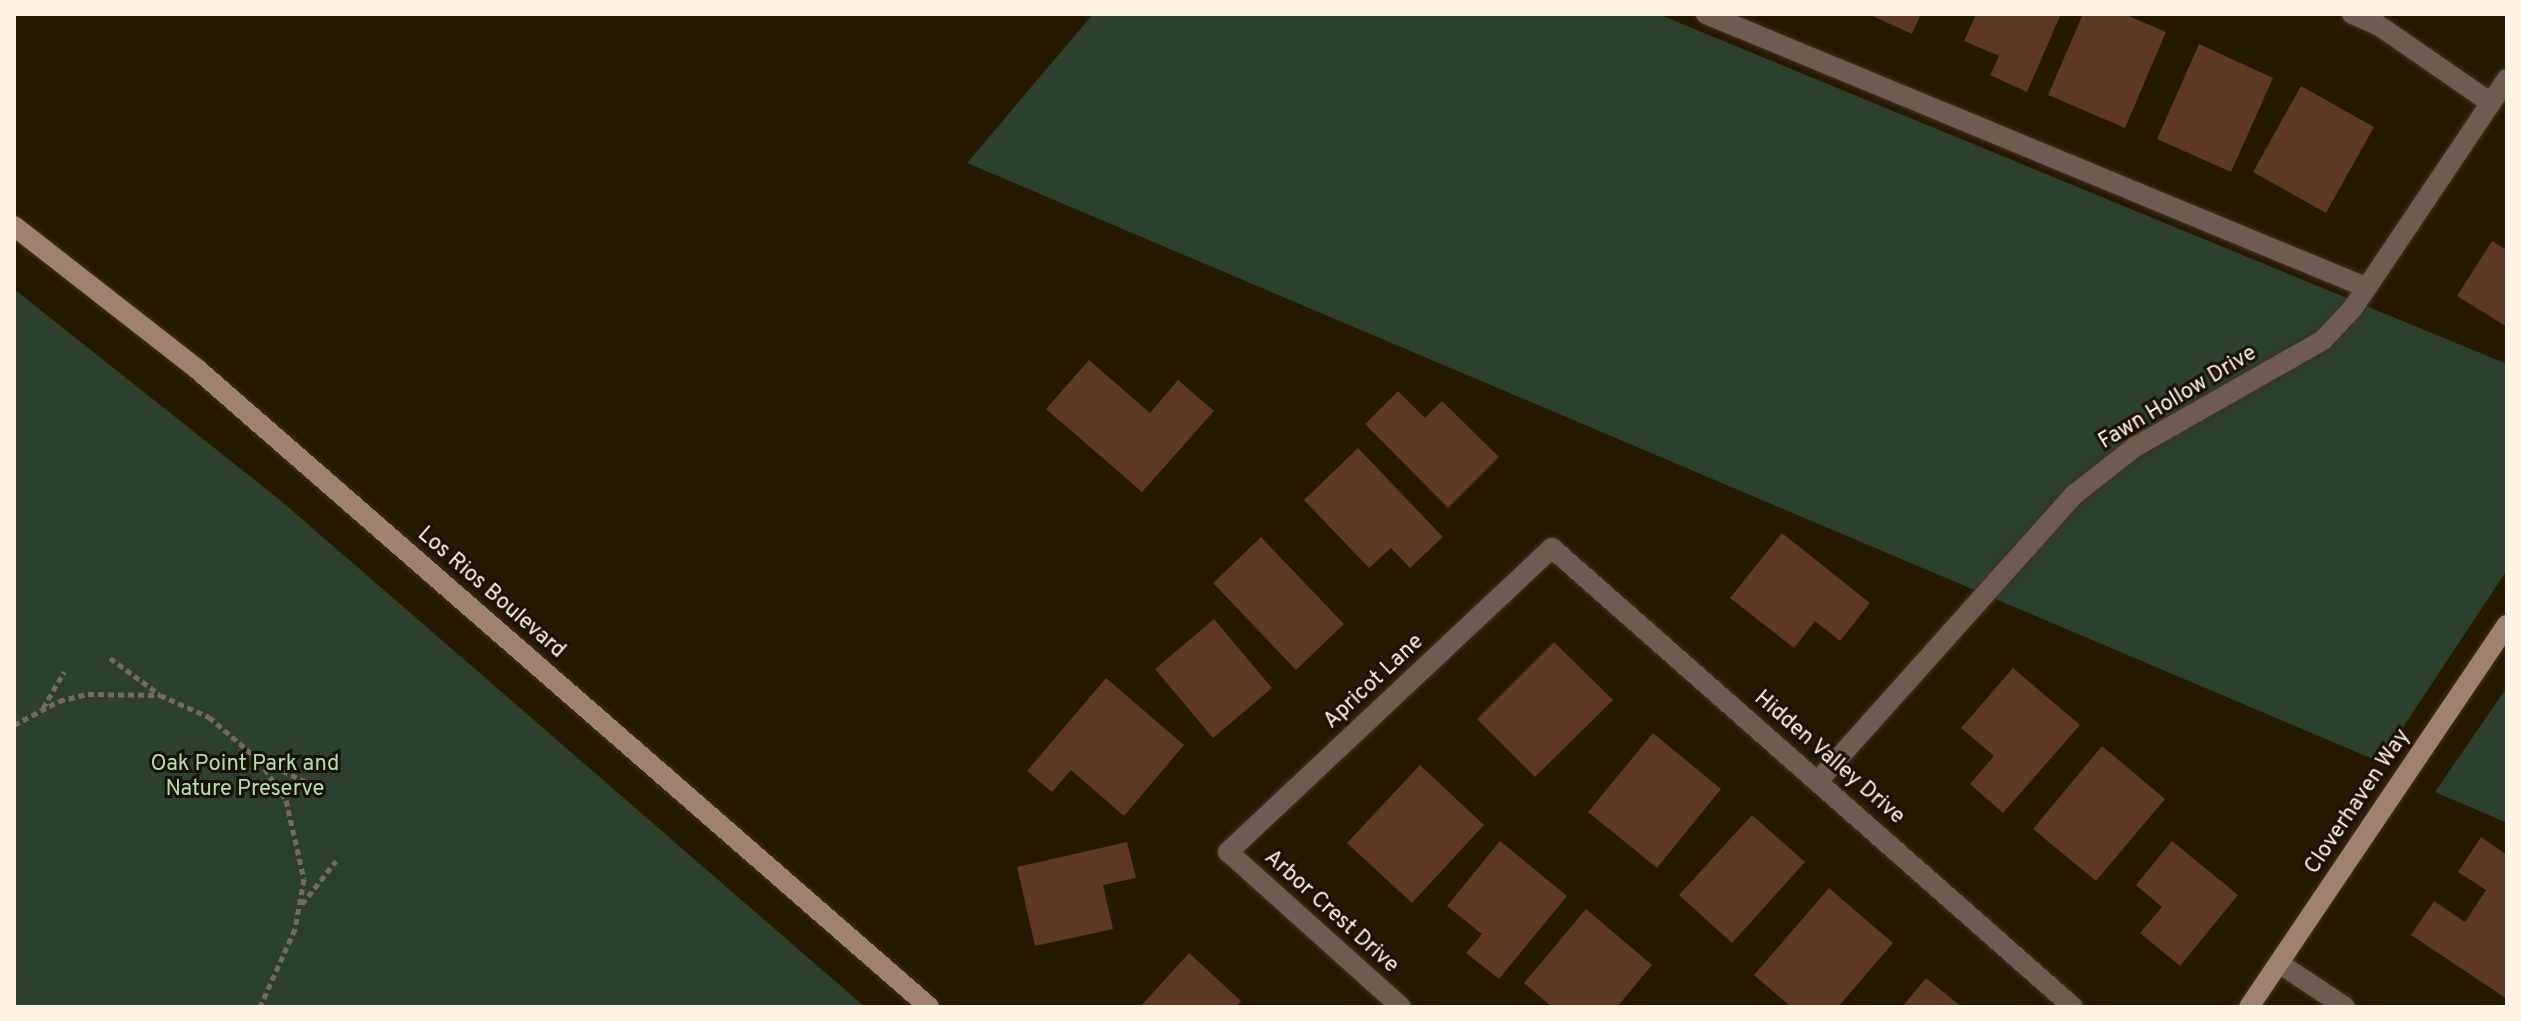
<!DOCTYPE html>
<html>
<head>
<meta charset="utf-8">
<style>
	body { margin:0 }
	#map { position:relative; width:2521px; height:1021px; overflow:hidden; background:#251902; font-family:Overpass,sans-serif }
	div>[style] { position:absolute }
	.green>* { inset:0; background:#2b402d }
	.building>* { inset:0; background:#5d3823 }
	.path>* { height:5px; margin-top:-2.5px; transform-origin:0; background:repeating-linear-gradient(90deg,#766b58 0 6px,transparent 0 10px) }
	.roads { filter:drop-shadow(0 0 2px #3f331d) drop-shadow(0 0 2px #3f331d) }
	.lane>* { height:20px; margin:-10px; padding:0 10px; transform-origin:10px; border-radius:10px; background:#6e5c52 }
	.street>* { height:20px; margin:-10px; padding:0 10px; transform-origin:10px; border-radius:10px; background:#6e5c52 }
	.secondary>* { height:20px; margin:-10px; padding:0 10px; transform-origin:10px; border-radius:10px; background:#9e8171 }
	span { translate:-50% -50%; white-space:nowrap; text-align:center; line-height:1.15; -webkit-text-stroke:6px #1c1000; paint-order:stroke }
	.street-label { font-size:22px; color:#fcf3e5 }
	.park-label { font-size:22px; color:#a8e1ac }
	.frame { position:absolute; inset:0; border:16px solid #fcf3e5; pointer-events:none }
</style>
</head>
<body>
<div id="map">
	<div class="green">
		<div style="clip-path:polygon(1093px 14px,1658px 14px,2507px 364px,2507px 570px,2380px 762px,967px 163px)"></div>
		<div style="clip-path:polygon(14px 289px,280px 500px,865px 1007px,14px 1007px)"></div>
		<div style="clip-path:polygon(2507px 687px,2507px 823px,2435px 792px)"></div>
	</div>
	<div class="building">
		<div style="clip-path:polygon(1868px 14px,1921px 14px,1912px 34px)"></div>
		<div style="clip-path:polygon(1976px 14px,2061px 14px,2027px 92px,1990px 75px,1999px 56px,1964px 41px)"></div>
		<div style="clip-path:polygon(2083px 14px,2124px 14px,2166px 32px,2125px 128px,2048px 95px)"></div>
		<div style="clip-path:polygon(2199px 44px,2273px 78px,2231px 172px,2157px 139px)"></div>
		<div style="clip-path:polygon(2301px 86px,2374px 127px,2326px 213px,2253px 172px)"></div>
		<div style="clip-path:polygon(2492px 241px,2507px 250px,2507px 327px,2457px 296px)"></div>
		<div style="clip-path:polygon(1089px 360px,1150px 413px,1178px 380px,1214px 411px,1142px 492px,1046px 409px)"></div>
		<div style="clip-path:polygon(1398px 391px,1425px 418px,1442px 401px,1499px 457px,1448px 508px,1365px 424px)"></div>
		<div style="clip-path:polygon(1358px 448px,1443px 537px,1410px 568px,1391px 548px,1369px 568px,1304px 500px)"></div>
		<div style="clip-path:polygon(1782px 533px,1870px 603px,1840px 641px,1815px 621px,1794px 648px,1730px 598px)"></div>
		<div style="clip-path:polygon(1261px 537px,1344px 624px,1296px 670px,1213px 583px)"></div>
		<div style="clip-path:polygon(1214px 619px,1272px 688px,1213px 738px,1155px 669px)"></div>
		<div style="clip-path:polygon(1554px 642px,1613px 700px,1535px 777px,1477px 719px)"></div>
		<div style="clip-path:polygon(2013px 668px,2080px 725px,2003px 813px,1970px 784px,1994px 756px,1961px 728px)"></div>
		<div style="clip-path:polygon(1106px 678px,1184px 745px,1124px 816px,1071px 770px,1052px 792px,1027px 771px)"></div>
		<div style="clip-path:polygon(1653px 733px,1721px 789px,1657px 868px,1588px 812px)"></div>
		<div style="clip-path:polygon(2102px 746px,2165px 799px,2096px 881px,2033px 829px)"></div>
		<div style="clip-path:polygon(1420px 765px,1484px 825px,1412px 903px,1347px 843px)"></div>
		<div style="clip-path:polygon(1752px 815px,1805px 862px,1732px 943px,1679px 895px)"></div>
		<div style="clip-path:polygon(2481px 837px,2507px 855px,2507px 999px,2411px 935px,2434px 901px,2465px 922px,2486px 890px,2458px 872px)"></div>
		<div style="clip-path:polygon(1500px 841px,1567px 896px,1499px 979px,1466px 953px,1482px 934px,1447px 906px)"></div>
		<div style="clip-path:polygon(2172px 841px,2238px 895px,2180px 966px,2140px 933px,2162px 907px,2136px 885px)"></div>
		<div style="clip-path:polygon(1127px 842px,1136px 878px,1103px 885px,1113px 929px,1035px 946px,1017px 867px)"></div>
		<div style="clip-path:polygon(1829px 888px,1893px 943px,1838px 1007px,1791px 1007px,1754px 975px)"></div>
		<div style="clip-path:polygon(1586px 909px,1652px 965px,1617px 1007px,1552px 1007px,1524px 983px)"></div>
		<div style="clip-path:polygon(1189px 953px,1241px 1001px,1236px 1007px,1140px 1007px)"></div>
		<div style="clip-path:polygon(1926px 978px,1962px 1007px,1902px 1007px)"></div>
	</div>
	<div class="path">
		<div style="left:110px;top:658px;width:61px;rotate:36.3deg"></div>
		<div style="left:43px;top:708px;width:42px;rotate:-59.7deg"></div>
		<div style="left:14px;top:725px;width:51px;rotate:-28.1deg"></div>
		<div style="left:59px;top:701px;width:30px;rotate:-14deg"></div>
		<div style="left:88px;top:694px;width:72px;rotate:0.8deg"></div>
		<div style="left:160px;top:695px;width:54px;rotate:24.2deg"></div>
		<div style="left:209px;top:717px;width:66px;rotate:40.7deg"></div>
		<div style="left:259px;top:760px;width:48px;rotate:56deg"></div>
		<div style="left:286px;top:800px;width:81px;rotate:77.2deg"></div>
		<div style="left:304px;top:879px;width:51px;rotate:100.2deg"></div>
		<div style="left:295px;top:929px;width:85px;rotate:114.2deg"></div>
		<div style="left:264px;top:762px;width:59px;rotate:25.3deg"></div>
		<div style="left:302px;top:904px;width:55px;rotate:-51.7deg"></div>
	</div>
	<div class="roads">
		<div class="lane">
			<div style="left:1706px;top:14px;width:713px;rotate:22.5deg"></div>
		</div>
		<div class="street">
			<div style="left:2352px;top:14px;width:28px;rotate:23deg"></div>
			<div style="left:2378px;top:25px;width:137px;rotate:34.6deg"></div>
			<div style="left:1819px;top:780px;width:384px;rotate:-48.2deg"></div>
			<div style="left:2075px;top:494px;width:76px;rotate:-38.1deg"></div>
			<div style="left:2135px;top:447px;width:216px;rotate:-29.6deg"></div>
			<div style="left:2323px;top:340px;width:44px;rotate:-46.8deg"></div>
			<div style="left:2353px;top:308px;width:276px;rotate:-56.1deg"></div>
			<div style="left:2279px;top:963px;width:79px;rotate:33.7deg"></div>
			<div style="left:1401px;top:1007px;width:232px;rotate:-138.1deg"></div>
			<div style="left:1228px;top:852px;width:444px;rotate:-43.2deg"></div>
			<div style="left:1552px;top:548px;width:694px;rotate:41.38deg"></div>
		</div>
		<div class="secondary">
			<div style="left:14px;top:226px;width:232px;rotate:38deg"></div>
			<div style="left:197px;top:369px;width:971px;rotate:41.07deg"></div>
			<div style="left:2249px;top:1007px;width:461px;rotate:-56deg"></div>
		</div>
	</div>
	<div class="street-label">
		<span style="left:2178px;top:398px;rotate:-31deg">Fawn Hollow Drive</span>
		<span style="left:491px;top:593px;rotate:41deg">Los Rios Boulevard</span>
		<span style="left:1374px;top:682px;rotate:-43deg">Apricot Lane</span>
		<span style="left:1829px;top:758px;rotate:41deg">Hidden Valley Drive</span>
		<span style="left:2358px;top:802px;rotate:-56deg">Cloverhaven Way</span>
		<span style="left:1331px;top:912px;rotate:42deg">Arbor Crest Drive</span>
	</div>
	<div class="park-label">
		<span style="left:245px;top:777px">Oak Point Park and<br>Nature Preserve</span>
	</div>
	<div class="frame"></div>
</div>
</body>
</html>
